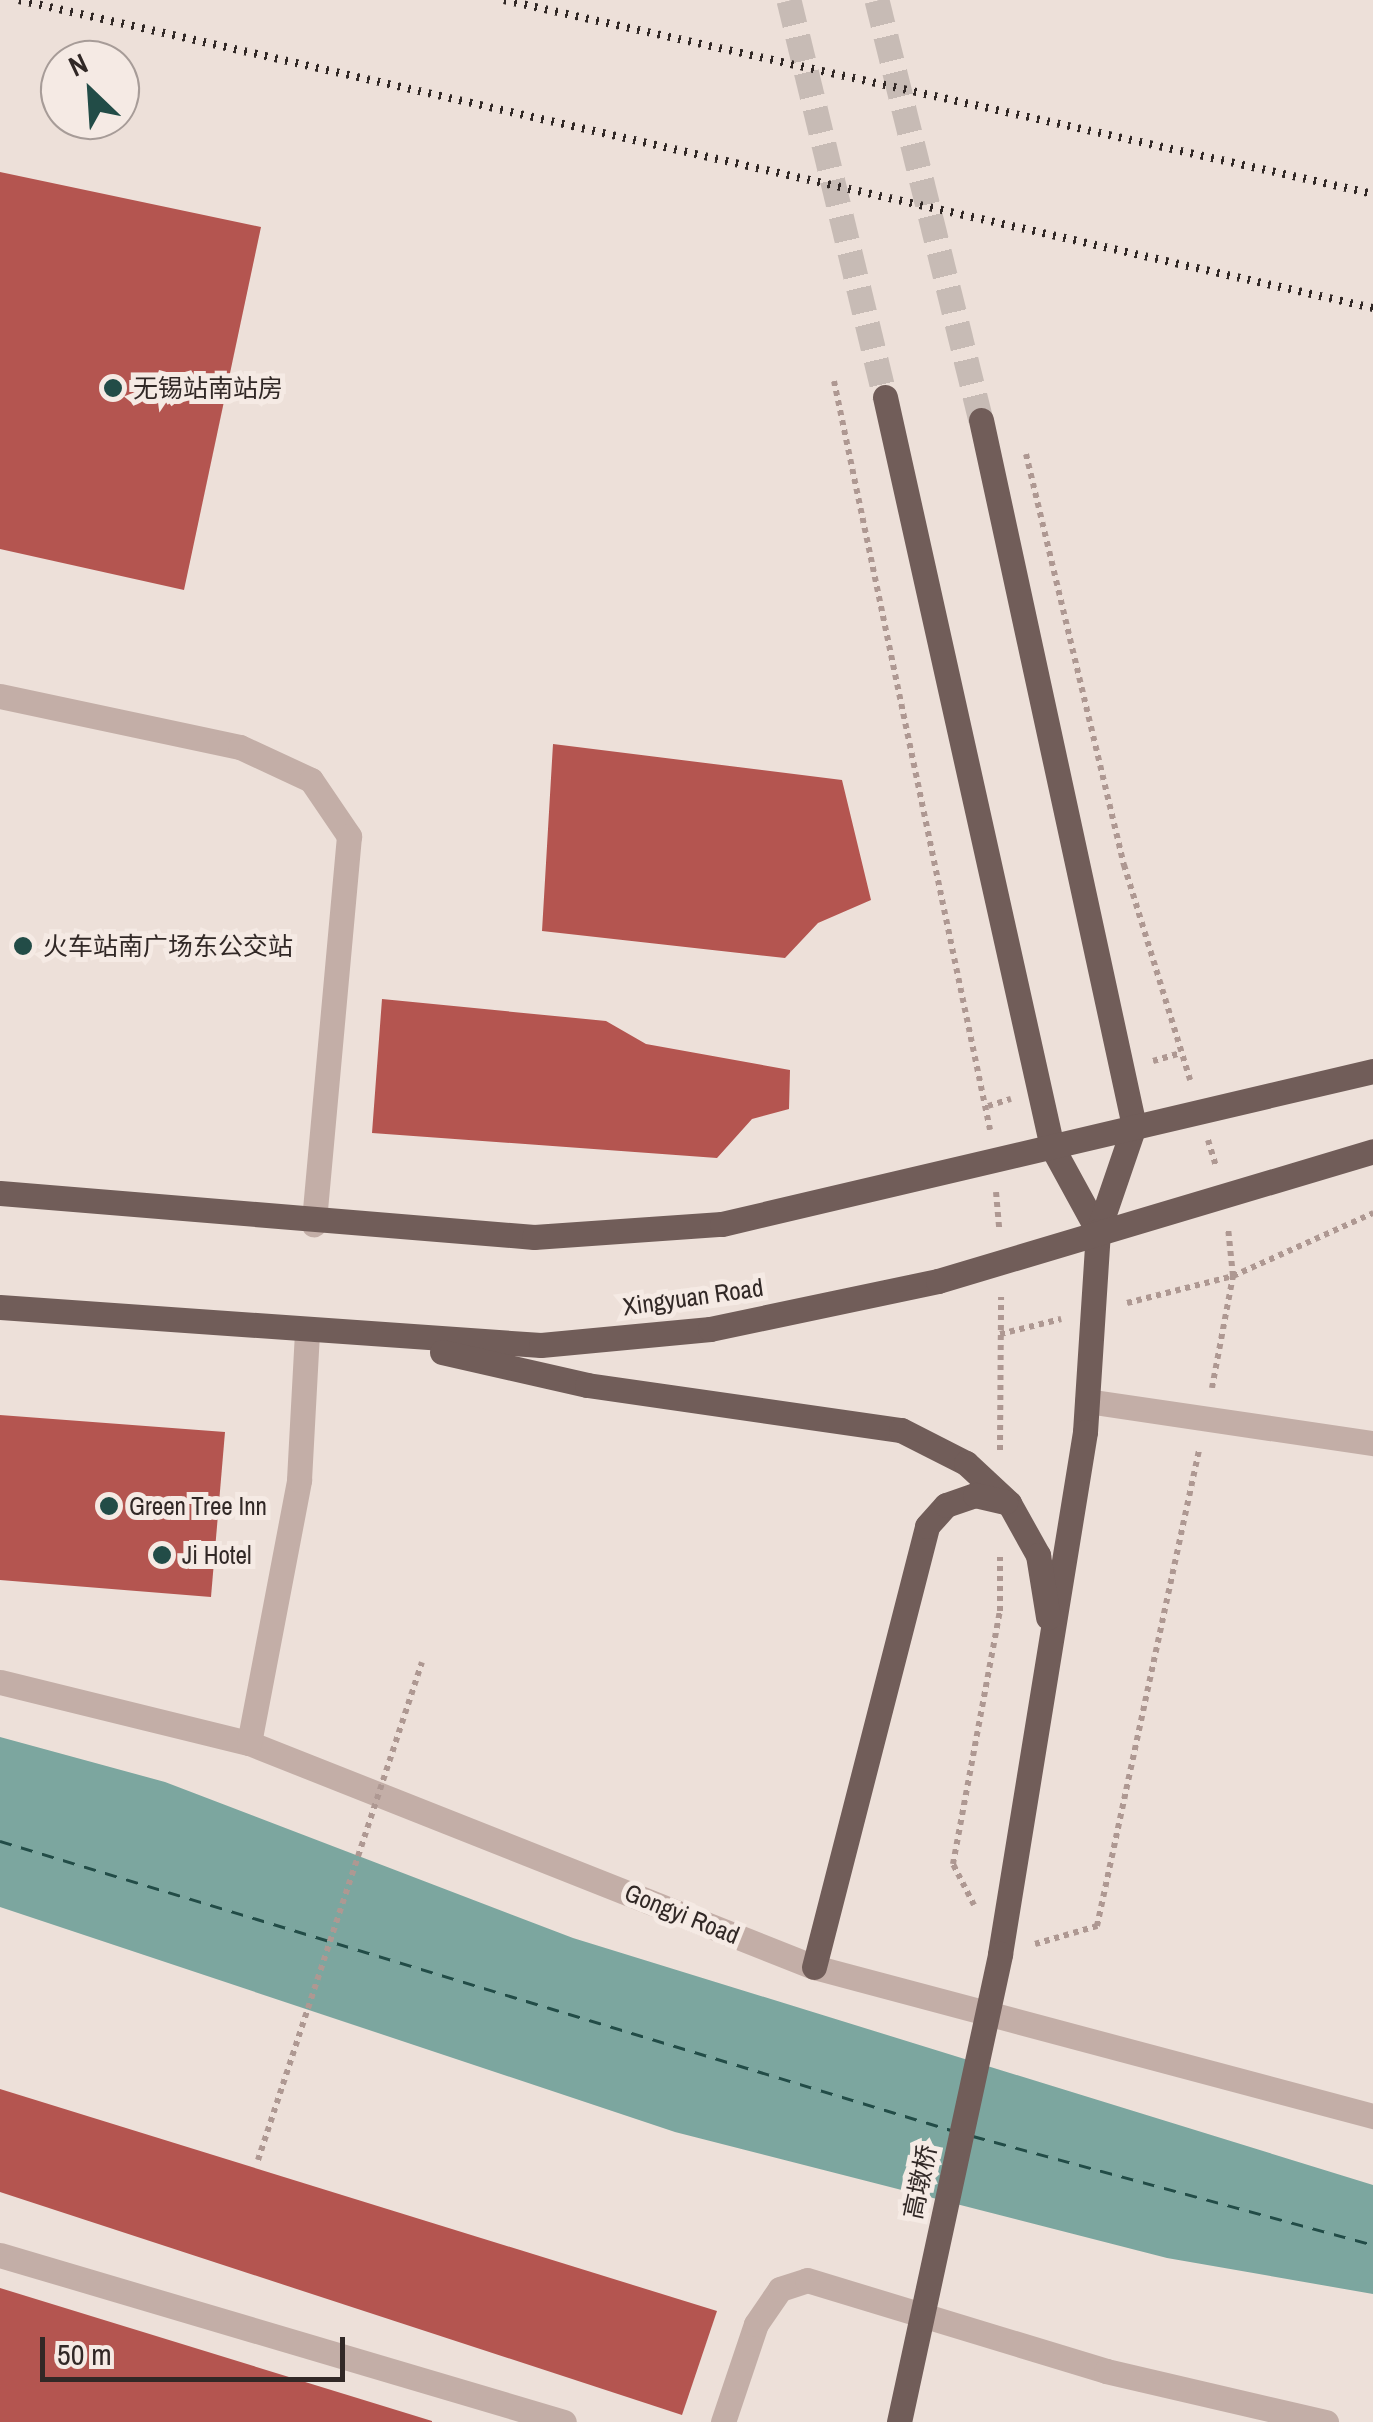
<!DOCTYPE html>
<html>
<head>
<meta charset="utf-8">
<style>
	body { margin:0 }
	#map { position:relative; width:1373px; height:2422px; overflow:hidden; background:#ede0d9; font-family:"Archivo Narrow","Noto Sans SC",sans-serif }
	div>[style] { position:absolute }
	.water>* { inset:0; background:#7ca69f }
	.ferry>* { height:2.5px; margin-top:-1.25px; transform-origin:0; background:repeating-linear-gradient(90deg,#224c47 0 12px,transparent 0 22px) }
	.building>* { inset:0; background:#b45550 }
	.major-tunnel>* { height:25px; margin-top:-12.5px; transform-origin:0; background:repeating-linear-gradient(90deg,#c7bbb5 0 25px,transparent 0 37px) }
	.path>* { height:6px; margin-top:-3px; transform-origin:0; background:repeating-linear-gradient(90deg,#ae9892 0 5px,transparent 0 10px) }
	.minor>* { height:25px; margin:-12.5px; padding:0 12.5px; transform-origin:12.5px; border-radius:12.5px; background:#c3aea7 }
	.major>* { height:25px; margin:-12.5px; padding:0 12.5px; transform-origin:12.5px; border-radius:12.5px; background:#715d59 }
	.rail>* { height:8px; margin-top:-4px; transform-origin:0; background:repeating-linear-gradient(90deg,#312826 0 2.5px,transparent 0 10.5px) }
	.path-bridge>* { height:6px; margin-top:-3px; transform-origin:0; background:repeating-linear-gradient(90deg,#ae9892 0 5px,transparent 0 10px) }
	.major-bridge>* { height:25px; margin:-12.5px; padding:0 12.5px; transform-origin:12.5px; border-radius:12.5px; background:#715d59 }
	.dots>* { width:28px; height:28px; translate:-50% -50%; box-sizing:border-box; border:5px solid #f5eae4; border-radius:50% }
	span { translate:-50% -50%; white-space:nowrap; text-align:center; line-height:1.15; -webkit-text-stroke:10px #f5eae4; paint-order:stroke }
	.poi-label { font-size:25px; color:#312826 }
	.left { translate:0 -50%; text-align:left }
	.street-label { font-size:25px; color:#312826 }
	.north { position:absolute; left:40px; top:40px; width:100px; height:100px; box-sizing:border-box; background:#f5eae4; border:2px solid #a79c98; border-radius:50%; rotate:335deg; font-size:28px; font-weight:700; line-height:40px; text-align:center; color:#312826 }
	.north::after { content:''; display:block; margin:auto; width:35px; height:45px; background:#224c47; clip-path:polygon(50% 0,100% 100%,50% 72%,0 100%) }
	.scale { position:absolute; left:40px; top:2337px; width:305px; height:45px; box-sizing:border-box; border:5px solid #312826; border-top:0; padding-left:12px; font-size:30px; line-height:35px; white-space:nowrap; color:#312826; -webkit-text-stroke:8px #f5eae4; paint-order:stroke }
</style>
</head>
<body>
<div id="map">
	<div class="water">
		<div style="clip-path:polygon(0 1737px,165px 1782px,573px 1938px,1373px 2185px,1373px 2294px,1167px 2258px,675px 2132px,0 1907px)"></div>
	</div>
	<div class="ferry">
		<div style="left:0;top:1841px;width:994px;rotate:16.9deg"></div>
		<div style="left:973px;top:2136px;width:415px;rotate:15.2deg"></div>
	</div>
	<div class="building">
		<div style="clip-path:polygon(0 172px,261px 227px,184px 590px,0 549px)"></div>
		<div style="clip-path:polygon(553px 744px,842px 780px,871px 900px,818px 923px,785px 958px,542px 931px)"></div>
		<div style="clip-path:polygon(382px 999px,606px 1021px,646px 1044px,790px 1070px,789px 1109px,752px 1119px,717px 1158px,372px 1133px)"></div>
		<div style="clip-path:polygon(0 1415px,225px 1432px,211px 1597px,0 1580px)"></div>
		<div style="clip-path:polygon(0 2089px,717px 2311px,682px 2415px,0 2192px)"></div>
		<div style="clip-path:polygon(0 2288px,432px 2421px,432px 2422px,0 2422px)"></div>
	</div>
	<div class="major-tunnel">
		<div style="left:789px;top:0;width:408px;rotate:76.4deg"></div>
		<div style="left:877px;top:0;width:433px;rotate:76.1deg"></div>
	</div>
	<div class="path">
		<div style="left:834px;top:381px;width:765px;rotate:78.23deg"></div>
		<div style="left:1026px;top:454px;width:423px;rotate:76.6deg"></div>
		<div style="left:1124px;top:865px;width:225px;rotate:72.9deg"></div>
		<div style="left:1153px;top:1061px;width:29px;rotate:-16deg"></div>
		<div style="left:988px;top:1106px;width:24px;rotate:-17deg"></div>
		<div style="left:1208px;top:1140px;width:28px;rotate:73deg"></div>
		<div style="left:996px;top:1192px;width:38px;rotate:85deg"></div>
		<div style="left:1127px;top:1303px;width:109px;rotate:-14.3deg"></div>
		<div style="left:1233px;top:1276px;width:154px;rotate:-24.2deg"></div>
		<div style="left:1000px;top:1334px;width:63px;rotate:-13.8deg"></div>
		<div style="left:1212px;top:1388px;width:114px;rotate:-79.4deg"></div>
		<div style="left:1233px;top:1276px;width:48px;rotate:-95.9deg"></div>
		<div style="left:1000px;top:1450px;width:153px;rotate:-89.6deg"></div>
		<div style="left:974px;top:1905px;width:46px;rotate:-117.1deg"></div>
		<div style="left:953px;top:1864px;width:257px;rotate:-79.5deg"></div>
		<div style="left:1000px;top:1611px;width:54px;rotate:-90deg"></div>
		<div style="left:1035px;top:1944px;width:65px;rotate:-16.2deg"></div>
		<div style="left:1097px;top:1926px;width:488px;rotate:-77.9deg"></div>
	</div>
	<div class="minor">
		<div style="left:0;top:696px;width:245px;rotate:12deg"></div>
		<div style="left:240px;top:747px;width:78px;rotate:24.9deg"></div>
		<div style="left:311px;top:780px;width:68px;rotate:55.8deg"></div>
		<div style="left:349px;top:836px;width:390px;rotate:95.2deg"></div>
		<div style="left:1087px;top:1401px;width:289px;rotate:8.4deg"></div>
		<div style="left:0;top:1682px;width:256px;rotate:13.8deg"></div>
		<div style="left:249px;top:1743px;width:608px;rotate:21.63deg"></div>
		<div style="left:814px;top:1967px;width:579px;rotate:14.93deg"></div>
		<div style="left:249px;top:1743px;width:268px;rotate:-79.2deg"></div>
		<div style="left:299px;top:1480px;width:148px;rotate:-86.9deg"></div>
		<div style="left:0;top:2255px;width:588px;rotate:16.49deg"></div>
		<div style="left:723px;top:2422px;width:103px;rotate:-71.4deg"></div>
		<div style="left:756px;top:2324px;width:42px;rotate:-55.6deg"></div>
		<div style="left:780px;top:2289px;width:28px;rotate:-18deg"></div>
		<div style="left:807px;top:2280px;width:313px;rotate:16.9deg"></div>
		<div style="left:1106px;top:2371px;width:226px;rotate:13.1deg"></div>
	</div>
	<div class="major">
		<div style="left:885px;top:397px;width:768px;rotate:77.45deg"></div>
		<div style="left:1052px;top:1147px;width:96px;rotate:61.3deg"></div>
		<div style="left:981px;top:420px;width:722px;rotate:77.77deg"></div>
		<div style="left:1134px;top:1126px;width:111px;rotate:108.9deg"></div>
		<div style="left:1098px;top:1231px;width:201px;rotate:93.7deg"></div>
		<div style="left:1085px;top:1432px;width:529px;rotate:99.25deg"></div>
		<div style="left:0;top:1193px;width:536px;rotate:4.71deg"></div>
		<div style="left:534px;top:1237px;width:188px;rotate:-4deg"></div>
		<div style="left:722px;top:1224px;width:669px;rotate:-13.23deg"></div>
		<div style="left:0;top:1307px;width:542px;rotate:4.02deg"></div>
		<div style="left:541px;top:1345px;width:170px;rotate:-5.4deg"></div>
		<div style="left:710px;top:1329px;width:233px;rotate:-11.9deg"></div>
		<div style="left:938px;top:1281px;width:454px;rotate:-16.6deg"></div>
		<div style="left:442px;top:1352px;width:149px;rotate:12.8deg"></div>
		<div style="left:587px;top:1385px;width:317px;rotate:8.2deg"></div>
		<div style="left:901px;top:1430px;width:73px;rotate:26.9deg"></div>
		<div style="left:966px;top:1463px;width:59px;rotate:42.9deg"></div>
		<div style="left:1009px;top:1503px;width:60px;rotate:60.9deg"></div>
		<div style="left:1038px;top:1555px;width:63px;rotate:80.8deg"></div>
		<div style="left:814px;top:1967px;width:455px;rotate:-75.6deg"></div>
		<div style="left:927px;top:1526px;width:28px;rotate:-48deg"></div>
		<div style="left:946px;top:1505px;width:31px;rotate:-19deg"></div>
		<div style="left:975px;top:1495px;width:31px;rotate:13deg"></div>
	</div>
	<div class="rail">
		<div style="left:19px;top:0;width:1389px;rotate:12.82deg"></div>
		<div style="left:504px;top:0;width:890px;rotate:12.58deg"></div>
	</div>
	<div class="path-bridge">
		<div style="left:258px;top:2160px;width:524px;rotate:-71.77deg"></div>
	</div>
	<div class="major-bridge">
		<div style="left:899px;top:2422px;width:479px;rotate:-77.8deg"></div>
	</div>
	<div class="dots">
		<div style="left:113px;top:388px;background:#224c47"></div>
		<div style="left:23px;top:946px;background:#224c47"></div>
		<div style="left:109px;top:1506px;background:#224c47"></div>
		<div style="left:162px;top:1555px;background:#224c47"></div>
	</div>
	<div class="poi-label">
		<span class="left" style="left:133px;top:388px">无锡站南站房</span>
		<span class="left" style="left:43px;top:946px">火车站南广场东公交站</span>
		<span class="left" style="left:129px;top:1506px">Green Tree Inn</span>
		<span class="left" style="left:182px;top:1555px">Ji Hotel</span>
	</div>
	<div class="street-label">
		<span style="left:693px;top:1297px;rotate:-8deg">Xingyuan Road</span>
		<span style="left:682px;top:1914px;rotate:22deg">Gongyi Road</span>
		<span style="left:920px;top:2182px;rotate:-78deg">高墩桥</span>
	</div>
	<div class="north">N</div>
	<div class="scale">50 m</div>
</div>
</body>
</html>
